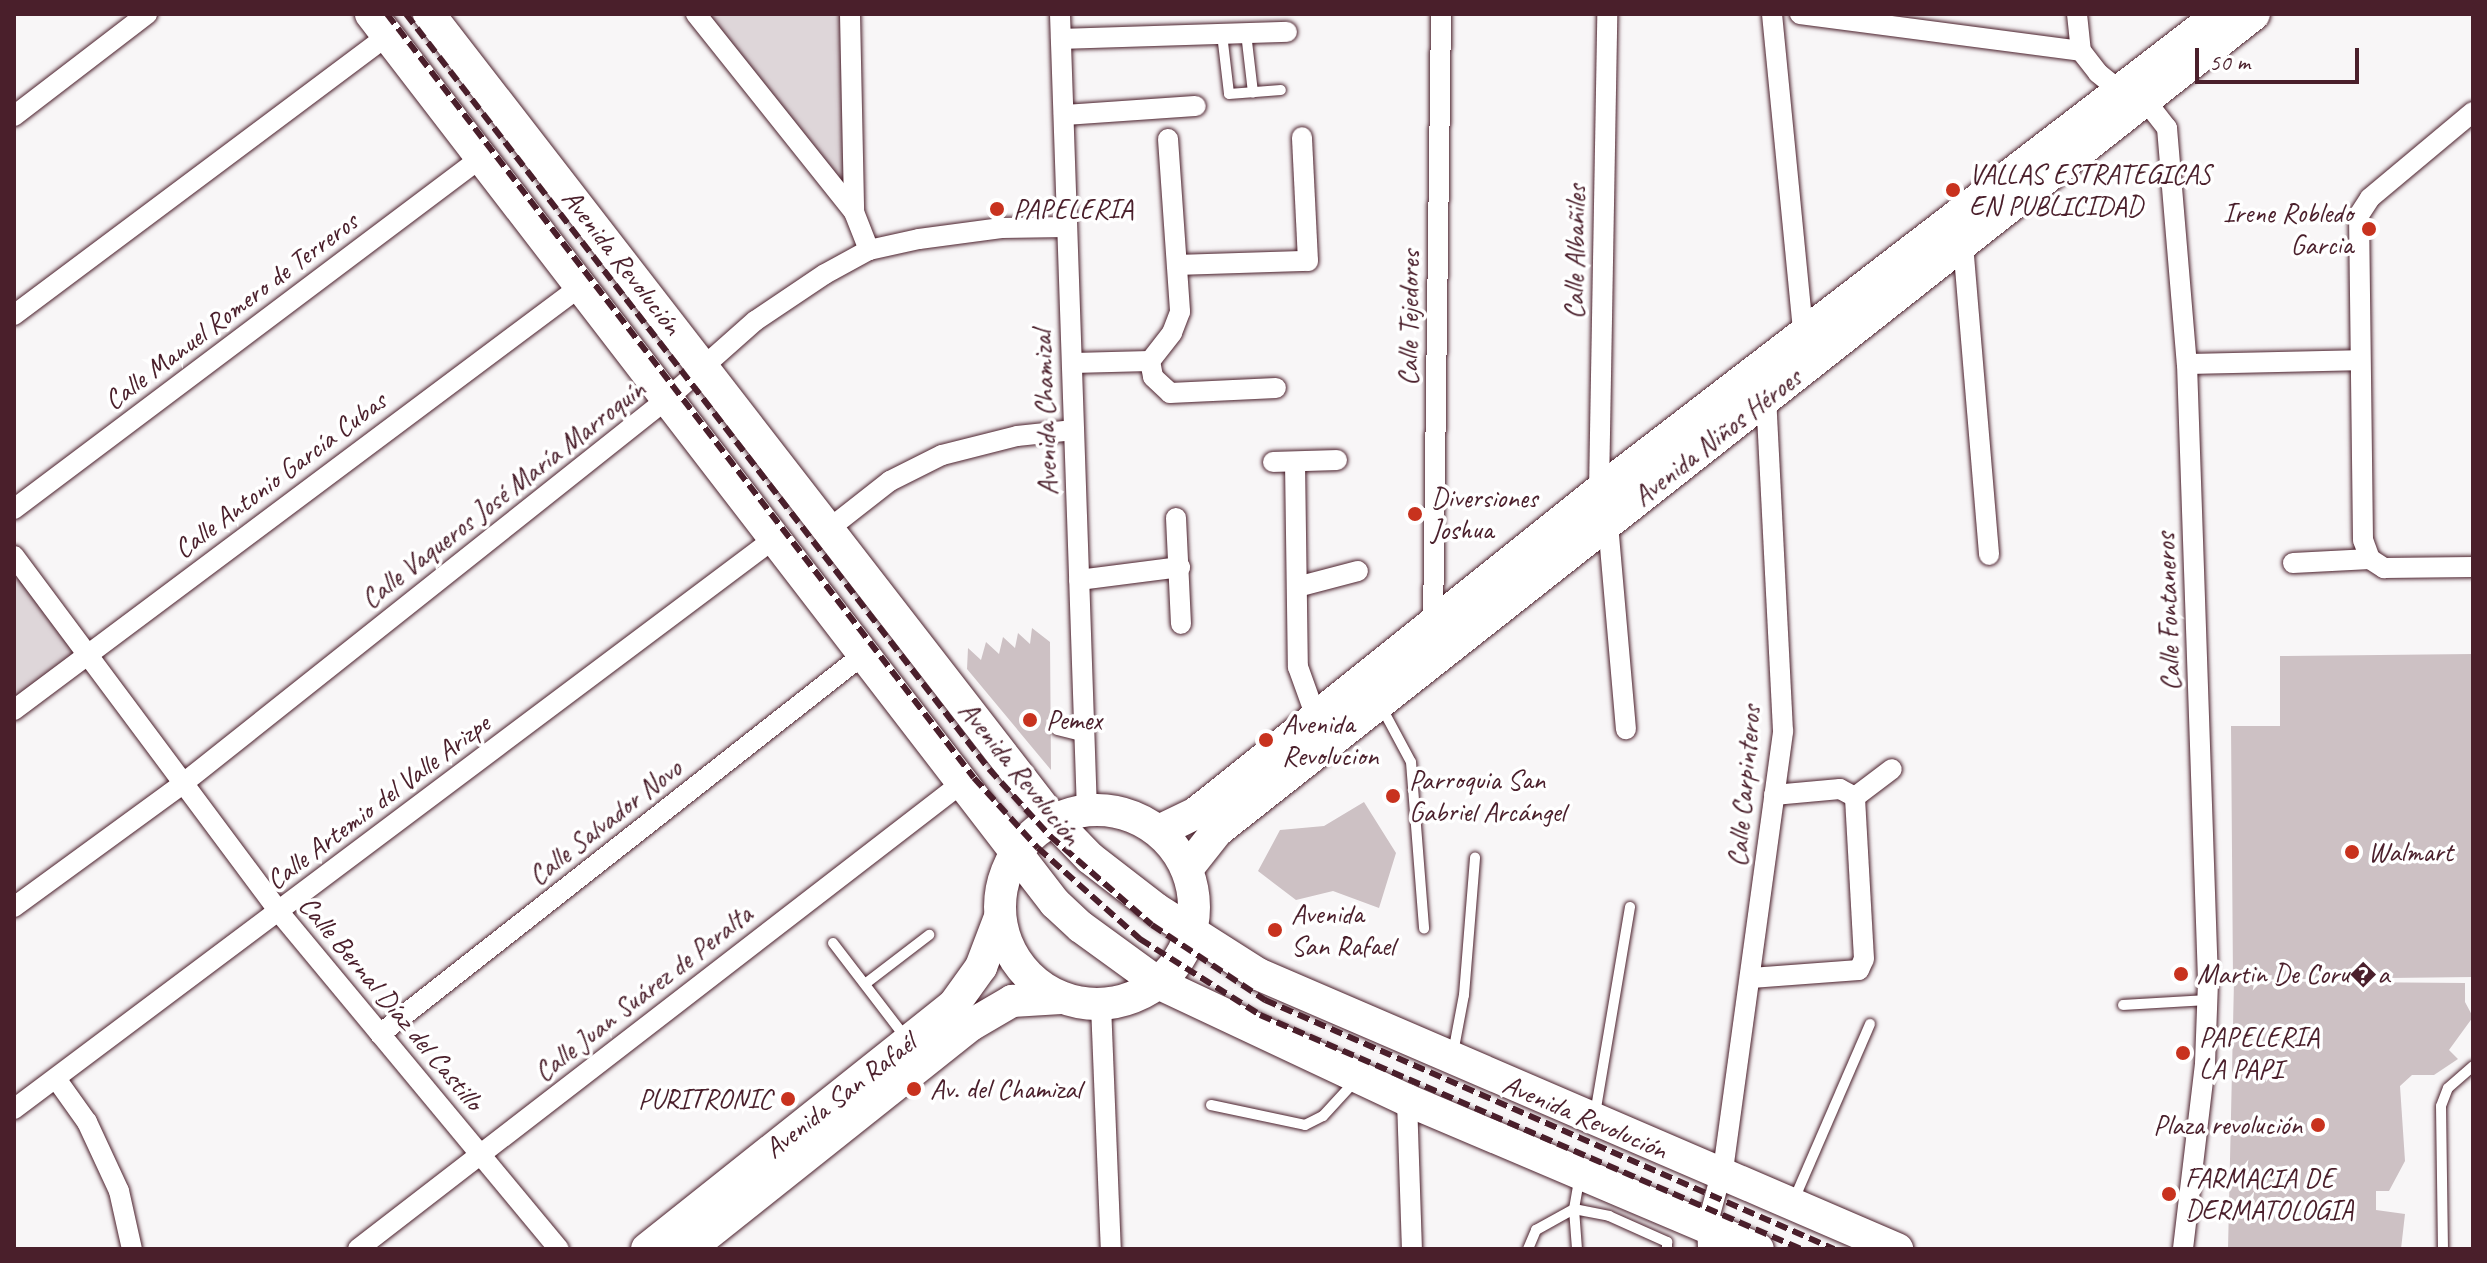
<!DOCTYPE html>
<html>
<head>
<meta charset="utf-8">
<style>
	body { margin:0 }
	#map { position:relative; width:2487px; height:1263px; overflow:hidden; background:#f8f6f7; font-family:Caveat,sans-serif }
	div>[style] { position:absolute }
	.green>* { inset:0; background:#ded6d9 }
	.building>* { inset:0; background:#cdc1c4 }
	.roads { filter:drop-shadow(0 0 2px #4a1f2b) drop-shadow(0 0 2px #4a1f2b) }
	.lane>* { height:10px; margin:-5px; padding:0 5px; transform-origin:5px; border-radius:5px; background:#fff }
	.street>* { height:20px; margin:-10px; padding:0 10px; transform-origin:10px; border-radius:10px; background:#fff }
	.primary>* { height:32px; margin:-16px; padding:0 16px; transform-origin:16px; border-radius:16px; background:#fff }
	.primary>.ring { margin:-16px; padding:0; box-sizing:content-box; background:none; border:32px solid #fff; border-radius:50% }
	.rail>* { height:6px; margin-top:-3px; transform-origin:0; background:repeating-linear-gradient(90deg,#4a1f2b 0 12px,transparent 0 18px) }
	.dots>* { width:22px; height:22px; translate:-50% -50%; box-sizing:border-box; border:4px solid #fff; border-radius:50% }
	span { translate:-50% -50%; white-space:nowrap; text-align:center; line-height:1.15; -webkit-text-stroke:7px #fff; paint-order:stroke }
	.poi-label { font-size:28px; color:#4a1f2b }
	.left { translate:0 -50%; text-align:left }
	.right { translate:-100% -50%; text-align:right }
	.street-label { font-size:28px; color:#4a1f2b }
	.frame { position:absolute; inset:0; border:16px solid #4a1f2b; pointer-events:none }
	.scale { position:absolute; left:2195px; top:48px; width:164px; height:36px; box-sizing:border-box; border:4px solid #4a1f2b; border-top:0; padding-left:10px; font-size:24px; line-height:28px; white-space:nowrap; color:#4a1f2b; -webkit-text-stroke:6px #fff; paint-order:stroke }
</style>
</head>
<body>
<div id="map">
	<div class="green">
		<div style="clip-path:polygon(701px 14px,847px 14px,854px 212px)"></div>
		<div style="clip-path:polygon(14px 565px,76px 653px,14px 701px)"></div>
	</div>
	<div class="building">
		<div style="clip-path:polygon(1032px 628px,1050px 642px,1051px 770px,967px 669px,968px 648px,981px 660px,986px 642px,999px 654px,1003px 637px,1015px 648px,1018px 633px,1030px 644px)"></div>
		<div style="clip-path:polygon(2473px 654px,2473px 977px,2233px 980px,2231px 726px,2280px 726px,2280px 656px)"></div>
		<div style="clip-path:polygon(1364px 802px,1396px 853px,1379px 908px,1333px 891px,1296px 900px,1258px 871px,1280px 830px,1324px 826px)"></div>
		<div style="clip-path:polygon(2234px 981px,2465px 983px,2465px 1002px,2473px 1017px,2449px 1050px,2458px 1059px,2434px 1075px,2412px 1075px,2400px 1086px,2405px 1161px,2389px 1191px,2376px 1191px,2376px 1210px,2405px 1214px,2401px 1249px,2228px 1249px)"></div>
	</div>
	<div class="roads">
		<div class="lane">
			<div style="left:1246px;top:33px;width:60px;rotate:83.3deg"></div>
			<div style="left:1222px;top:34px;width:60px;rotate:83.3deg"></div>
			<div style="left:1229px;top:94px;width:52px;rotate:-4.4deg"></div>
			<div style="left:1382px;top:708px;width:61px;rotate:61.8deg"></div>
			<div style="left:1411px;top:762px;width:167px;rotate:85.5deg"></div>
			<div style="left:1057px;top:730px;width:29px;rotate:14deg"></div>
			<div style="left:833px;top:943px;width:118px;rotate:52.5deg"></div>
			<div style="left:865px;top:984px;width:81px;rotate:-37.4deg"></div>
			<div style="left:2123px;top:1005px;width:84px;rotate:-3.4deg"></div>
			<div style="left:1453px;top:1053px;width:59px;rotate:-79.3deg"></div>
			<div style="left:1464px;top:995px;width:138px;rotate:-85.4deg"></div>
			<div style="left:1211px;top:1105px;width:96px;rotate:12deg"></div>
			<div style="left:1305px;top:1125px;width:20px;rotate:-27deg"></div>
			<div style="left:1323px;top:1116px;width:50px;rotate:-47.4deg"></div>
			<div style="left:1595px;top:1114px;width:210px;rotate:-80.4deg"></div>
			<div style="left:1793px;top:1202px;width:194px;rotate:-66.6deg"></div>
			<div style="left:1528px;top:1249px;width:21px;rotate:-67deg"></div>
			<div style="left:1536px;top:1230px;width:43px;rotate:-28.9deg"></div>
			<div style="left:1574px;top:1209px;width:29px;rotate:-80deg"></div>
			<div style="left:1577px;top:1249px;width:40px;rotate:-94.3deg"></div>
			<div style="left:1574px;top:1209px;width:36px;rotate:11deg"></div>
			<div style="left:1609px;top:1216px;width:64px;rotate:24.1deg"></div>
			<div style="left:1667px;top:1242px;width:7px;rotate:90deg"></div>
			<div style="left:2443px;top:1249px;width:143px;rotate:-90.8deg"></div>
			<div style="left:2441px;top:1106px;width:19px;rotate:-69deg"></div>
			<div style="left:2448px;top:1088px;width:33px;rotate:-41deg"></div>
		</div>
		<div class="street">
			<div style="left:696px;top:14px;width:253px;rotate:51.4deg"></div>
			<div style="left:854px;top:212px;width:41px;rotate:68.5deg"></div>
			<div style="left:850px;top:14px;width:198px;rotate:88.8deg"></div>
			<div style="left:1060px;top:14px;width:796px;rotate:88.06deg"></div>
			<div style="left:1772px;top:14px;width:330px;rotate:84.4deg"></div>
			<div style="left:1800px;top:14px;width:283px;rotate:7.5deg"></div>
			<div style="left:2077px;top:14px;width:37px;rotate:84deg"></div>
			<div style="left:2081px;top:51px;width:28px;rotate:52deg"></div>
			<div style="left:2098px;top:73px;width:27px;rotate:39deg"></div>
			<div style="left:2119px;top:90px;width:28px;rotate:21deg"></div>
			<div style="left:2145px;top:100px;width:36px;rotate:52deg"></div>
			<div style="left:2167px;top:128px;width:237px;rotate:85.2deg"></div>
			<div style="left:2187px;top:364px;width:618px;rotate:88.05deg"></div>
			<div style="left:2208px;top:982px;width:82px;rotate:92.1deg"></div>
			<div style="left:2205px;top:1064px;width:186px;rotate:96.8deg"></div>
			<div style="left:1061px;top:39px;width:226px;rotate:-1.8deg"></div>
			<div style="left:1064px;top:115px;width:132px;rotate:-3.9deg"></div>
			<div style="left:14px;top:116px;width:168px;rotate:-37.5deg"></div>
			<div style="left:1168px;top:139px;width:173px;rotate:86deg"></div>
			<div style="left:1180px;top:312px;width:22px;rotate:111deg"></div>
			<div style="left:1172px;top:333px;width:36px;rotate:128deg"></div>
			<div style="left:1150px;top:361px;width:16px;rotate:79deg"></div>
			<div style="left:1153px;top:377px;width:23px;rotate:43deg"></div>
			<div style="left:1170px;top:393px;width:106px;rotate:-2.7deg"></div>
			<div style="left:1963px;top:244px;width:312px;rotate:85.2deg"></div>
			<div style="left:1178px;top:265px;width:130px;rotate:-1.8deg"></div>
			<div style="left:1308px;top:261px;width:124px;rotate:-92.8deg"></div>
			<div style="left:14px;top:315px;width:467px;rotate:-36.8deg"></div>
			<div style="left:1073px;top:363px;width:77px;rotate:-1.5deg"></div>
			<div style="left:2187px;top:364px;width:171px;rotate:-1.3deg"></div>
			<div style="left:1273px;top:462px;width:64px;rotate:-1.8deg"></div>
			<div style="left:1295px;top:462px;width:205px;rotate:89.2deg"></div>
			<div style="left:1298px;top:667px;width:53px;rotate:70.2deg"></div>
			<div style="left:1599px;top:491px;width:477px;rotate:-89deg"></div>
			<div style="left:14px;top:509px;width:586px;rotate:-36.95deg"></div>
			<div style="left:1176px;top:518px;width:106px;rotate:87.3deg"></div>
			<div style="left:1608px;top:524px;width:206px;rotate:85deg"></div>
			<div style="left:830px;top:528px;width:76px;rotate:-38.1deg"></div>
			<div style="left:890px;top:481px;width:58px;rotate:-26.6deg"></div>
			<div style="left:942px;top:455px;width:77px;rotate:-14.2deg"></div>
			<div style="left:1017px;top:436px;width:57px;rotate:-6deg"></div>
			<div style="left:14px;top:556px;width:444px;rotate:53.3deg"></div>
			<div style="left:279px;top:912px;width:438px;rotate:50.3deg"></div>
			<div style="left:2370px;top:559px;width:20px;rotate:-110deg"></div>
			<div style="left:2363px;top:540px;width:325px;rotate:-90.7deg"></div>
			<div style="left:2359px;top:215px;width:20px;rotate:-57deg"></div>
			<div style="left:2370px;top:198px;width:134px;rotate:-39.9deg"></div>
			<div style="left:2293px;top:563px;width:77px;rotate:-3deg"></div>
			<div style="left:2370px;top:559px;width:17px;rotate:33deg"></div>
			<div style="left:2384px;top:568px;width:89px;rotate:-0.6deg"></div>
			<div style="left:1079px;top:580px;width:102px;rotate:-7.3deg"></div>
			<div style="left:1297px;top:587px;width:63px;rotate:-14.7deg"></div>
			<div style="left:1433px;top:624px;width:610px;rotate:-89.25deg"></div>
			<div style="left:14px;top:710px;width:708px;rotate:-36.79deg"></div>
			<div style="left:1774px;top:795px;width:66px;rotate:-5.2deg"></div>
			<div style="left:1840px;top:789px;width:17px;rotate:28deg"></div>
			<div style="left:1855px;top:797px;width:46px;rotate:-37.1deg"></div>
			<div style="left:14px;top:907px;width:207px;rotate:-36.1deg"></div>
			<div style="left:181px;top:785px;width:621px;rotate:-38.46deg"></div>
			<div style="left:667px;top:399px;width:118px;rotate:-41.6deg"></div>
			<div style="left:755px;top:321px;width:84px;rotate:-33.9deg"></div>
			<div style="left:825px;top:274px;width:50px;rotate:-28.6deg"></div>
			<div style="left:869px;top:250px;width:51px;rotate:-12.4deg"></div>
			<div style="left:919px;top:239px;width:83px;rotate:-7.6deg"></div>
			<div style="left:1001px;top:228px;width:66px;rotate:-0.9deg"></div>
			<div style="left:1751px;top:978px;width:108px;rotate:-4.2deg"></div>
			<div style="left:1859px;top:970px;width:12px;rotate:-66deg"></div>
			<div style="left:1864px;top:959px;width:162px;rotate:-93.2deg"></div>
			<div style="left:1101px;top:1005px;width:244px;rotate:87.7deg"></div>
			<div style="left:380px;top:1034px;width:615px;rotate:-38.14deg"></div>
			<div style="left:57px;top:1080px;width:52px;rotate:54.5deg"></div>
			<div style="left:87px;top:1122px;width:76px;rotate:65.1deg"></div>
			<div style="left:119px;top:1191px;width:59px;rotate:77.4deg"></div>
			<div style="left:1407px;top:1100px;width:149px;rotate:88.1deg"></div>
			<div style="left:14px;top:1109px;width:951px;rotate:-36.88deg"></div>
			<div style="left:358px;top:1249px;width:764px;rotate:-37.66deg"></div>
			<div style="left:1708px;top:1249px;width:23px;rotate:-92deg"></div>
			<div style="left:1707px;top:1226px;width:65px;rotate:-74.9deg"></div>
			<div style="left:1724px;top:1163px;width:436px;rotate:-82.2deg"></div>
			<div style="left:1783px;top:731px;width:333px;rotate:-92.9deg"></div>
		</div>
		<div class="primary">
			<div style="left:371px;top:14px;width:1122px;rotate:52.43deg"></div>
			<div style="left:1055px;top:903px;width:35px;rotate:43deg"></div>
			<div style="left:1081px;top:927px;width:95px;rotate:36deg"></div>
			<div style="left:1158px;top:983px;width:275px;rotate:25.2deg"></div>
			<div style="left:1407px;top:1100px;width:381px;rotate:23deg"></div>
			<div style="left:429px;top:14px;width:1019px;rotate:52.25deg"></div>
			<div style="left:1053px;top:820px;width:53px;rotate:45.8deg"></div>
			<div style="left:1090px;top:858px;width:83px;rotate:37.7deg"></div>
			<div style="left:1156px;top:909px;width:121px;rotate:32.5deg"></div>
			<div style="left:1258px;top:974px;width:696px;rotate:23.29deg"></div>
			<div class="ring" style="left:1000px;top:810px;width:162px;height:162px"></div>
			<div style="left:1159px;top:831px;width:41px;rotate:-25.9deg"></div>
			<div style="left:1196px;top:813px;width:516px;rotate:-38.63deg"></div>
			<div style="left:1599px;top:491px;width:779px;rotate:-37.55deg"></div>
			<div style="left:1187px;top:869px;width:48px;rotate:-51.7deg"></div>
			<div style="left:1217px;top:831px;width:1320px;rotate:-38.23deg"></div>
			<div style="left:647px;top:1249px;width:391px;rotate:-38.5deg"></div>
			<div style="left:953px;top:1006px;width:48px;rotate:-54.3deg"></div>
			<div style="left:981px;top:967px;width:53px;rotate:-69.2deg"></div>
			<div style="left:689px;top:1249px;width:360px;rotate:-38.5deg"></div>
			<div style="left:971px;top:1025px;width:48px;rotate:-30.3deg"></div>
			<div style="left:1012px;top:1001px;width:49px;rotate:-3.5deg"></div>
		</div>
	</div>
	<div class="rail">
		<div style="left:387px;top:14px;width:963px;rotate:52.46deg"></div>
		<div style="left:974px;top:778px;width:95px;rotate:47.6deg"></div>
		<div style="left:1038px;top:848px;width:137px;rotate:41.7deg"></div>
		<div style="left:1140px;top:939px;width:142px;rotate:32.3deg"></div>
		<div style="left:1260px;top:1015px;width:589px;rotate:23.39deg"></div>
		<div style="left:406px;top:14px;width:954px;rotate:52.33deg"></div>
		<div style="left:989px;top:769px;width:91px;rotate:47.7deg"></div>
		<div style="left:1050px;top:836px;width:135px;rotate:41.1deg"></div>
		<div style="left:1152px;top:925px;width:136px;rotate:33.6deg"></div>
		<div style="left:1265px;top:1000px;width:621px;rotate:23.63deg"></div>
	</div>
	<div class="dots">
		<div style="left:1953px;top:190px;background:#c8321e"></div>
		<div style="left:997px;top:209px;background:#c8321e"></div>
		<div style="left:2369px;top:229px;background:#c8321e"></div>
		<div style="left:1415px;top:514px;background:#c8321e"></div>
		<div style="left:1030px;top:720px;background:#c8321e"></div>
		<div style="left:1266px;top:740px;background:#c8321e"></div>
		<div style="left:1393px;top:796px;background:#c8321e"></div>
		<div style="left:2352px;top:852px;background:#c8321e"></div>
		<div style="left:1275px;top:930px;background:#c8321e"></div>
		<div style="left:2181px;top:974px;background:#c8321e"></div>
		<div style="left:2183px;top:1053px;background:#c8321e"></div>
		<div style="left:914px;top:1089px;background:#c8321e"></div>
		<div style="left:788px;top:1099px;background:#c8321e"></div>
		<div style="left:2318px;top:1125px;background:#c8321e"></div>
		<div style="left:2169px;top:1194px;background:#c8321e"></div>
	</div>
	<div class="poi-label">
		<span class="left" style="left:1969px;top:190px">VALLAS ESTRATEGICAS<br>EN PUBLICIDAD</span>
		<span class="left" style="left:1013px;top:209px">PAPELERIA</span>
		<span class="right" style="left:2353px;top:229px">Irene Robledo<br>Garcia</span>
		<span class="left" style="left:1431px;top:514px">Diversiones<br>Joshua</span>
		<span class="left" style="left:1046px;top:720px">Pemex</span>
		<span class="left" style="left:1282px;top:740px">Avenida<br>Revolucion</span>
		<span class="left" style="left:1409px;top:796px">Parroquia San<br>Gabriel Arcángel</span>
		<span class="left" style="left:2368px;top:852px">Walmart</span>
		<span class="left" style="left:1291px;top:930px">Avenida<br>San Rafael</span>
		<span class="left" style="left:2197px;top:974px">Martin De Coru�a</span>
		<span class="left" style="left:2199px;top:1053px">PAPELERIA<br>LA PAPI</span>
		<span class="left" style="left:930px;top:1089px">Av. del Chamizal</span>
		<span class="right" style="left:772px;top:1099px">PURITRONIC</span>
		<span class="right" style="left:2302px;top:1125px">Plaza revolución</span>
		<span class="left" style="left:2185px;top:1194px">FARMACIA DE<br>DERMATOLOGIA</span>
	</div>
	<div class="street-label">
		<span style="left:1575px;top:252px;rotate:-89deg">Calle Albañiles</span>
		<span style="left:622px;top:262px;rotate:52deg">Avenida Revolución</span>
		<span style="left:231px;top:311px;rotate:-37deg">Calle Manuel Romero de Terreros</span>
		<span style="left:1409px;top:318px;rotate:-89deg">Calle Tejedores</span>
		<span style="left:1045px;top:413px;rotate:-92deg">Avenida Chamizal</span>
		<span style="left:1717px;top:437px;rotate:-38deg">Avenida Niños Héroes</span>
		<span style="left:280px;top:475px;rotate:-37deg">Calle Antonio García Cubas</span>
		<span style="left:503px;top:494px;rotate:-38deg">Calle Vaqueros José María Marroquín</span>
		<span style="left:2168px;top:612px;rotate:-92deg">Calle Fontaneros</span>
		<span style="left:1020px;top:773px;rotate:51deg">Avenida Revolución</span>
		<span style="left:1744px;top:786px;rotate:-85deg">Calle Carpinteros</span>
		<span style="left:378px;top:802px;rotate:-37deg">Calle Artemio del Valle Arizpe</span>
		<span style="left:605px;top:822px;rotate:-38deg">Calle Salvador Novo</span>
		<span style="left:643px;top:993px;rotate:-38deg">Calle Juan Suárez de Peralta</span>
		<span style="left:391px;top:1003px;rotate:50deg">Calle Bernal Díaz del Castillo</span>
		<span style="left:840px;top:1096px;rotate:-38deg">Avenida San Rafaél</span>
		<span style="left:1585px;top:1117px;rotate:23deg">Avenida Revolución</span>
	</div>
	<div class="frame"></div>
	<div class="scale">50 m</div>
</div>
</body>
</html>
